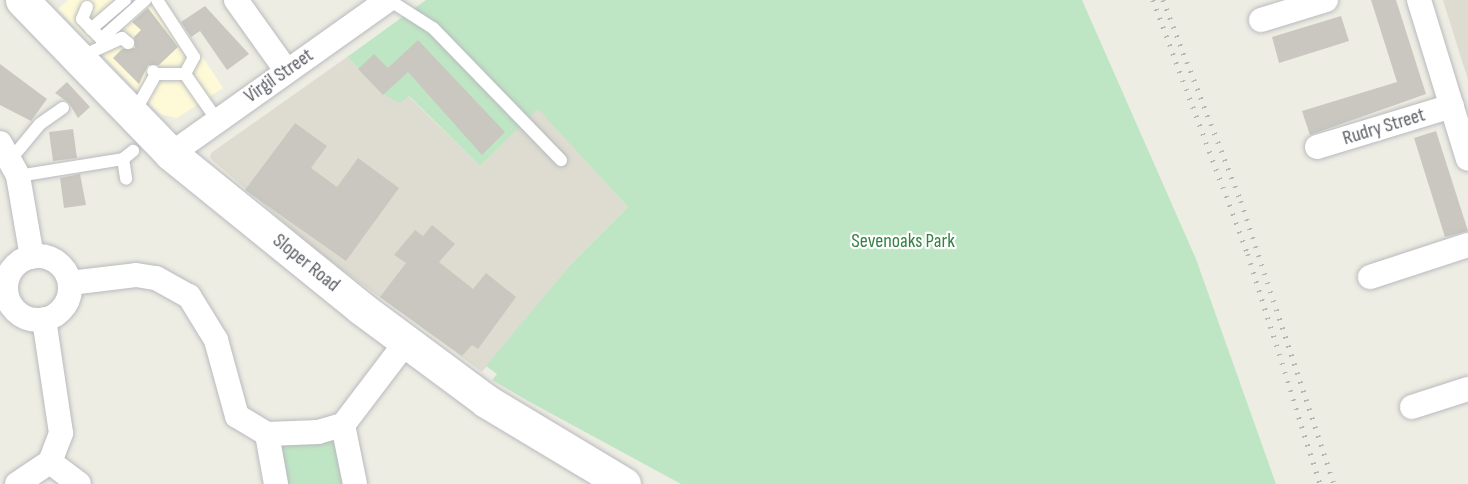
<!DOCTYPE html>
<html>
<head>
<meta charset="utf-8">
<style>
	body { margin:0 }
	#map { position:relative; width:1468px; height:484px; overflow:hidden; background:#eeede3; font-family:"Sofia Sans Condensed",sans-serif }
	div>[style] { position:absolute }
	.commercial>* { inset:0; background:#fefad8 }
	.education>* { inset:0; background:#dedcd1 }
	.green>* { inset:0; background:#bfe6c4 }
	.building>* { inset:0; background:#c9c7c0 }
	.roads { filter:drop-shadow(0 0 2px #b8babf) drop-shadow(0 0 2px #b8babf) }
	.lane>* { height:12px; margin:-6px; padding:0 6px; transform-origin:6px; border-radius:6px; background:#fff }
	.street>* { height:24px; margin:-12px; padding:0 12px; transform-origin:12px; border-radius:12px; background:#fff }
	.street>.ring { margin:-12px; padding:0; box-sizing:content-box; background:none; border:24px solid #fff; border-radius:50% }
	.secondary>* { height:33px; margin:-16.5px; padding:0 16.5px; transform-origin:16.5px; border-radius:16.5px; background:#fff }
	.rail>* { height:4.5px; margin-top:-2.25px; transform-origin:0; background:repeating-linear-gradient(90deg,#b4b5b5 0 1.5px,transparent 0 9.5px) }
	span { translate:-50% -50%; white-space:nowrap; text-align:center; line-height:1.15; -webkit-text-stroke:4.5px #fff; paint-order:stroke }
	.street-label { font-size:20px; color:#5b5e64 }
	.park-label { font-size:20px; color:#348242 }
</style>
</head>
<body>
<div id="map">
	<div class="commercial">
		<div style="clip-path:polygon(68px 0,165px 0,223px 88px,177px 118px,160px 114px,58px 9px)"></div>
	</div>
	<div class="education">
		<div style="clip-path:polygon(1443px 0,1468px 0,1468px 79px,1463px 64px)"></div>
		<div style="clip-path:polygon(347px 57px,386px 96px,408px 96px,480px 166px,538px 108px,628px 207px,570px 265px,482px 372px,318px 252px,210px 158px,211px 153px)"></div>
	</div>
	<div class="green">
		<div style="clip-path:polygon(426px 0,1082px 0,1196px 259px,1276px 484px,681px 484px,528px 401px,492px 380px,497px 374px,486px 366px,570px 265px,628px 207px,538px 109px,480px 166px,409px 96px,400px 103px,386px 96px,347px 57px)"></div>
		<div style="clip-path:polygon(343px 425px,355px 484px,276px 484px,267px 434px)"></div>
	</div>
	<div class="building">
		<div style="clip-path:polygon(1371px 0,1396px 0,1426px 94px,1310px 135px,1302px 111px,1397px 82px)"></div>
		<div style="clip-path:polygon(205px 6px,249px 54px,227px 70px,200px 31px,191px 37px,181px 22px)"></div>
		<div style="clip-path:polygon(148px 8px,178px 47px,159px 65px,148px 65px,139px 84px,113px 58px,122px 49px,135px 48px,134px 37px,141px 30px,132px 22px)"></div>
		<div style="clip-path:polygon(1341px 16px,1349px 41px,1279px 63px,1272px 37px)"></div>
		<div style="clip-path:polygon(418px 40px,505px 132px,482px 155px,408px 72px,383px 95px,358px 69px,374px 54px,388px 68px)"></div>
		<div style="clip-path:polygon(0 64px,47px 99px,31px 121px,0 105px)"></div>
		<div style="clip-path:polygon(67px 82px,90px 107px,78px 118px,69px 103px,55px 93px)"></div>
		<div style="clip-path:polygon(295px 123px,327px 146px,311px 168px,337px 187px,358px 158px,399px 188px,346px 261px,245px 190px)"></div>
		<div style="clip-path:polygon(73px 129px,77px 158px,53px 161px,49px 132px)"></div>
		<div style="clip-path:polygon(1436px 131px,1468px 231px,1445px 237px,1414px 138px)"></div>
		<div style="clip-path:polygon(80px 174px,86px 205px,64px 208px,60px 178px)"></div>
		<div style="clip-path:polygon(432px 225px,455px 244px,439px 262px,473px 289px,486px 273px,516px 297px,478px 349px,472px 345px,462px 356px,380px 297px,406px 263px,394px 255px,415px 230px,423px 236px)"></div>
	</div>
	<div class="roads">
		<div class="lane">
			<div style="left:157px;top:0;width:68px;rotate:57deg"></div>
			<div style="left:194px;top:57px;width:19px;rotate:118deg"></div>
			<div style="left:389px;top:0;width:52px;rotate:32.5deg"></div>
			<div style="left:433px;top:28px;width:184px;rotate:45.9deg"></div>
			<div style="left:87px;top:7px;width:13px;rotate:113deg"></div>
			<div style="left:82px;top:19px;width:33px;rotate:46deg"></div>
			<div style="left:91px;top:29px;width:45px;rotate:-40.5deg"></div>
			<div style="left:101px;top:39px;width:59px;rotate:-41.6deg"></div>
			<div style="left:80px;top:57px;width:46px;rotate:-24.3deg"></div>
			<div style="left:122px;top:38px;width:8px;rotate:40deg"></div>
			<div style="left:156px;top:74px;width:29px"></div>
			<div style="left:185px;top:74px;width:56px;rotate:55.2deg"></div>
			<div style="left:134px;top:113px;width:45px;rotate:-60.6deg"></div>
			<div style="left:156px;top:74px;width:4px;rotate:-135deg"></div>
			<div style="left:11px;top:159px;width:45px;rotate:-50.4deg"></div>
			<div style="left:40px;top:124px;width:28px;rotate:-35deg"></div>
			<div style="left:123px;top:159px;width:13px;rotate:-39deg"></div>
			<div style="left:18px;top:176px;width:106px;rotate:-9.2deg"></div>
			<div style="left:123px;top:159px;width:20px;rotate:81deg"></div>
		</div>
		<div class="street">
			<div style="left:236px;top:0;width:86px;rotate:54.5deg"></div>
			<div style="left:1419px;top:0;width:166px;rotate:72.9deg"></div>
			<div style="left:1261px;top:20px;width:68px;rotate:-17.1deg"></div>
			<div style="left:0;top:143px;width:38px;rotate:61deg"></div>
			<div style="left:18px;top:176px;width:82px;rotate:80.2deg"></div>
			<div style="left:1317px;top:147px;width:141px;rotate:-16.9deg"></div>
			<div style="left:171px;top:154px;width:266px;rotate:-35.4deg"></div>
			<div class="ring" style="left:6px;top:256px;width:40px;height:40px"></div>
			<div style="left:1370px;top:277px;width:103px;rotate:-18.1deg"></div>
			<div style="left:70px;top:283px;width:66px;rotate:-6.9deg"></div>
			<div style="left:136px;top:275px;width:20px;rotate:9deg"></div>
			<div style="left:156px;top:278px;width:38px;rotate:29deg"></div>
			<div style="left:189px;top:296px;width:52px;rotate:58.5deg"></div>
			<div style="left:216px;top:340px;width:79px;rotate:74.6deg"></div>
			<div style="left:237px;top:416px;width:35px;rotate:31deg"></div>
			<div style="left:1412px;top:407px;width:59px;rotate:-17.8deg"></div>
			<div style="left:343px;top:425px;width:104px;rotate:-52.8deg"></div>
			<div style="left:50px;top:462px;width:36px;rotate:37deg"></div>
			<div style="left:17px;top:484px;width:40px;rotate:-34deg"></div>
			<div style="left:50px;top:462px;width:31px;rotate:-69deg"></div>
			<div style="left:61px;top:433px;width:115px;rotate:-98.5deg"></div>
			<div style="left:276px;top:484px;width:51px;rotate:-100.2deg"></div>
			<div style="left:267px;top:434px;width:51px;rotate:-2.2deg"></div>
			<div style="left:318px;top:432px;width:26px;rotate:-16deg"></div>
			<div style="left:343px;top:425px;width:60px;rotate:78.5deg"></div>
		</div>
		<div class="secondary">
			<div style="left:22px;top:0;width:214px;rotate:45.9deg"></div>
			<div style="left:171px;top:154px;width:245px;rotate:39deg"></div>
			<div style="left:361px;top:308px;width:156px;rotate:36.6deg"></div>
			<div style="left:486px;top:401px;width:161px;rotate:31deg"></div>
		</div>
	</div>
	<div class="rail">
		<div style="left:1153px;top:0;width:271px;rotate:69.5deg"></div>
		<div style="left:1248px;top:254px;width:241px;rotate:72.6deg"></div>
		<div style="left:1163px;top:0;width:216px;rotate:68.8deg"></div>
		<div style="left:1241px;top:201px;width:298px;rotate:71.8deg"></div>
	</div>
	<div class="street-label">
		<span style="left:279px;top:76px;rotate:-35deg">Virgil Street</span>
		<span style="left:1384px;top:127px;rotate:-17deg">Rudry Street</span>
		<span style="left:306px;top:263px;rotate:39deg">Sloper Road</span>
	</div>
	<div class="park-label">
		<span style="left:903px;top:241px">Sevenoaks Park</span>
	</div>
</div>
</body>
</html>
